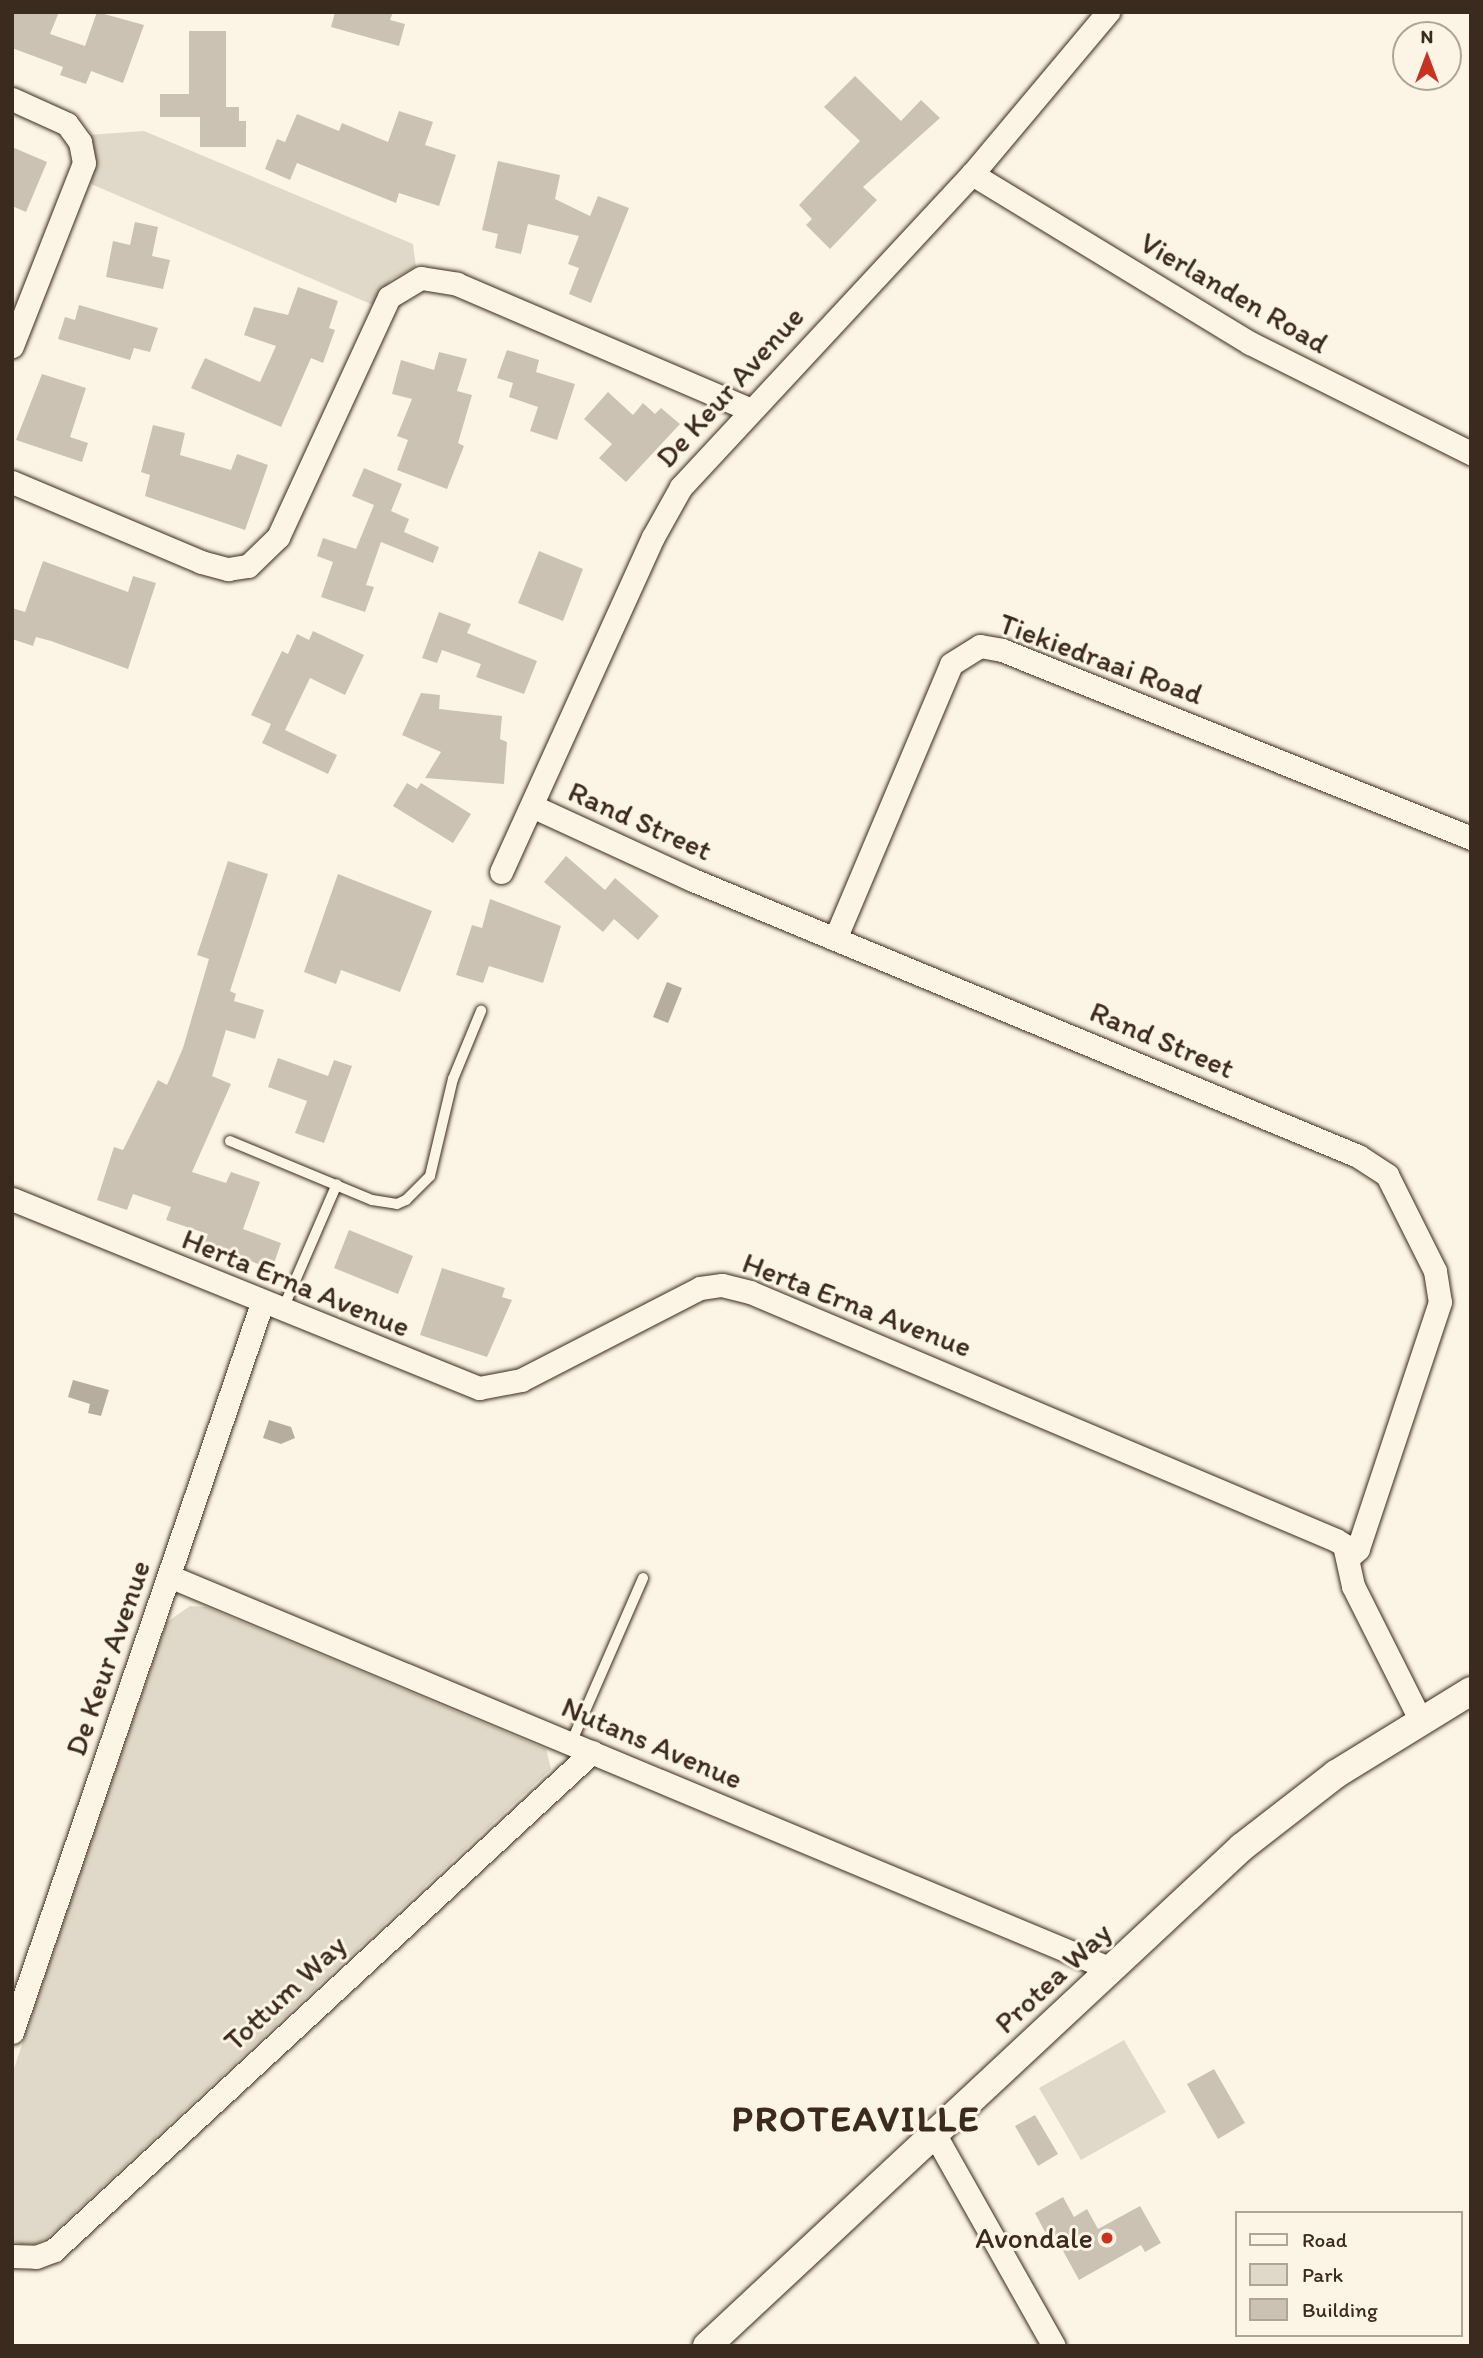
<!DOCTYPE html>
<html>
<head>
<meta charset="utf-8">
<style>
	body { margin:0 }
	#map { position:relative; width:1483px; height:2358px; overflow:hidden; background:#fcf5e5; font-family:Itim,sans-serif }
	div>[style] { position:absolute }
	.green>* { inset:0; background:#e0d8c8 }
	.water>* { inset:0; background:#b7ad9e }
	.building>* { inset:0; background:#ccc2b3 }
	.roads { filter:drop-shadow(0 0 2px #3b2a1e) drop-shadow(0 0 2px #3b2a1e) }
	.service>* { height:10px; margin:-5px; padding:0 5px; transform-origin:5px; border-radius:5px; background:#fcf5e5 }
	.minor>* { height:23px; margin:-11.5px; padding:0 11.5px; transform-origin:11.5px; border-radius:11.5px; background:#fcf5e5 }
	.tertiary>* { height:28px; margin:-14px; padding:0 14px; transform-origin:14px; border-radius:14px; background:#fcf5e5 }
	.dots>* { width:19px; height:19px; translate:-50% -50%; box-sizing:border-box; border:4px solid #fcf5e5; border-radius:50% }
	span { translate:-50% -50%; white-space:nowrap; text-align:center; line-height:1.15; -webkit-text-stroke:6px #fcf5e5; paint-order:stroke }
	.street-label { font-size:30px; color:#3b2a1e }
	.poi-label { font-size:30px; color:#3b2a1e }
	.right { translate:-100% -50%; text-align:right }
	.district-label { font-size:37px; color:#3b2a1e; font-weight:700; letter-spacing:2px }
	.frame { position:absolute; inset:0; border:14px solid #3b2a1e; pointer-events:none }
	.legend { position:absolute; left:1235px; top:2211px; width:228px; height:126px; box-sizing:border-box; background:#fcf5e5; border:2px solid #afa495; margin:0; padding:9px 12px; list-style:none; font-size:21px; color:#3b2a1e }
	.legend li { display:flex; align-items:center; gap:14px; height:35px }
	.legend b { width:35px; border:2px solid #afa495 }
	.north { position:absolute; left:1392px; top:21px; width:70px; height:70px; box-sizing:border-box; background:#fcf5e5; border:2px solid #afa495; border-radius:50%; rotate:0deg; font-size:19px; font-weight:700; line-height:28px; text-align:center; color:#3b2a1e }
	.north::after { content:''; display:block; margin:auto; width:24px; height:32px; background:#c8321e; clip-path:polygon(50% 0,100% 100%,50% 72%,0 100%) }
</style>
</head>
<body>
<div id="map">
	<div class="green">
		<div style="clip-path:polygon(144px 131px,413px 244px,416px 267px,391px 279px,373px 305px,91px 184px,95px 161px,88px 135px)"></div>
		<div style="clip-path:polygon(190px 1606px,206px 1607px,546px 1749px,551px 1769px,48px 2237px,36px 2244px,21px 2244px,12px 2241px,12px 2074px,167px 1622px)"></div>
		<div style="clip-path:polygon(1124px 2040px,1166px 2112px,1081px 2160px,1039px 2088px)"></div>
	</div>
	<div class="water">
		<div style="clip-path:polygon(667px 982px,682px 988px,668px 1023px,653px 1017px)"></div>
		<div style="clip-path:polygon(73px 1380px,109px 1390px,101px 1416px,88px 1413px,90px 1404px,68px 1397px)"></div>
		<div style="clip-path:polygon(269px 1420px,291px 1427px,295px 1438px,281px 1444px,263px 1438px)"></div>
	</div>
	<div class="building">
		<div style="clip-path:polygon(12px 12px,59px 12px,50px 34px,85px 46px,97px 12px,144px 25px,123px 83px,91px 71px,86px 84px,60px 75px,63px 67px,12px 48px)"></div>
		<div style="clip-path:polygon(335px 12px,393px 12px,390px 20px,405px 24px,399px 46px,331px 27px)"></div>
		<div style="clip-path:polygon(189px 31px,226px 31px,226px 107px,239px 107px,239px 121px,246px 121px,246px 147px,200px 147px,200px 117px,160px 117px,160px 94px,189px 94px)"></div>
		<div style="clip-path:polygon(855px 76px,901px 121px,921px 100px,940px 118px,863px 187px,877px 200px,830px 249px,806px 225px,812px 219px,799px 205px,860px 141px,824px 107px)"></div>
		<div style="clip-path:polygon(399px 111px,433px 122px,425px 145px,456px 155px,439px 206px,399px 193px,396px 203px,297px 163px,290px 180px,265px 169px,277px 139px,285px 142px,297px 114px,339px 131px,342px 123px,388px 142px)"></div>
		<div style="clip-path:polygon(12px 147px,47px 162px,26px 212px,12px 206px)"></div>
		<div style="clip-path:polygon(498px 161px,560px 175px,555px 199px,590px 216px,598px 196px,629px 208px,591px 303px,569px 294px,579px 268px,568px 264px,579px 236px,528px 224px,521px 254px,495px 248px,498px 234px,482px 230px)"></div>
		<div style="clip-path:polygon(135px 222px,158px 227px,152px 256px,170px 260px,163px 289px,106px 277px,113px 241px,130px 245px)"></div>
		<div style="clip-path:polygon(298px 287px,338px 301px,329px 328px,335px 330px,323px 363px,311px 358px,281px 427px,191px 388px,205px 358px,260px 382px,276px 346px,244px 335px,254px 307px,288px 315px)"></div>
		<div style="clip-path:polygon(79px 305px,158px 328px,150px 352px,134px 348px,130px 360px,58px 339px,65px 317px,75px 320px)"></div>
		<div style="clip-path:polygon(507px 350px,539px 360px,536px 372px,575px 384px,557px 440px,530px 431px,538px 407px,509px 397px,513px 383px,497px 378px)"></div>
		<div style="clip-path:polygon(439px 352px,467px 359px,457px 391px,472px 395px,458px 443px,464px 446px,447px 489px,397px 470px,408px 440px,397px 436px,412px 399px,392px 394px,401px 360px,434px 370px)"></div>
		<div style="clip-path:polygon(42px 374px,86px 388px,70px 437px,88px 443px,82px 462px,16px 440px)"></div>
		<div style="clip-path:polygon(608px 392px,633px 415px,643px 403px,655px 414px,661px 408px,680px 424px,626px 482px,599px 458px,612px 444px,584px 419px)"></div>
		<div style="clip-path:polygon(153px 425px,185px 433px,180px 455px,231px 470px,237px 454px,268px 465px,245px 530px,145px 496px,150px 475px,141px 472px)"></div>
		<div style="clip-path:polygon(364px 468px,402px 484px,391px 511px,409px 519px,404px 532px,439px 547px,433px 563px,381px 542px,366px 585px,374px 587px,365px 612px,321px 597px,333px 562px,317px 556px,323px 538px,356px 549px,374px 505px,352px 496px)"></div>
		<div style="clip-path:polygon(539px 551px,583px 569px,563px 621px,518px 603px)"></div>
		<div style="clip-path:polygon(43px 561px,128px 592px,133px 576px,156px 583px,128px 669px,51px 641px,36px 637px,33px 646px,12px 639px,12px 608px,25px 612px)"></div>
		<div style="clip-path:polygon(439px 612px,471px 624px,467px 633px,537px 661px,524px 694px,476px 677px,481px 664px,442px 650px,437px 663px,422px 658px)"></div>
		<div style="clip-path:polygon(313px 631px,364px 655px,345px 695px,310px 678px,285px 730px,337px 755px,328px 774px,262px 743px,271px 724px,251px 715px,282px 651px,288px 654px,297px 634px,309px 640px)"></div>
		<div style="clip-path:polygon(421px 693px,440px 695px,439px 709px,502px 716px,500px 739px,507px 742px,504px 784px,425px 778px,441px 752px,402px 735px)"></div>
		<div style="clip-path:polygon(407px 783px,417px 789px,421px 783px,471px 814px,453px 843px,393px 806px)"></div>
		<div style="clip-path:polygon(566px 856px,605px 890px,615px 878px,659px 916px,638px 940px,614px 919px,603px 932px,544px 882px)"></div>
		<div style="clip-path:polygon(228px 861px,268px 874px,230px 991px,236px 994px,234px 1001px,264px 1010px,255px 1039px,226px 1030px,212px 1076px,231px 1084px,192px 1172px,226px 1183px,231px 1172px,260px 1182px,243px 1229px,281px 1243px,272px 1269px,204px 1244px,208px 1234px,166px 1220px,171px 1207px,133px 1194px,127px 1210px,97px 1200px,114px 1147px,123px 1150px,158px 1080px,167px 1085px,183px 1048px,209px 959px,197px 955px)"></div>
		<div style="clip-path:polygon(338px 874px,432px 911px,400px 992px,341px 970px,336px 984px,304px 972px)"></div>
		<div style="clip-path:polygon(490px 899px,561px 926px,543px 983px,489px 966px,483px 983px,456px 975px,472px 925px,482px 928px)"></div>
		<div style="clip-path:polygon(278px 1058px,328px 1076px,334px 1060px,352px 1066px,324px 1143px,295px 1133px,307px 1101px,268px 1087px)"></div>
		<div style="clip-path:polygon(349px 1230px,413px 1256px,398px 1294px,334px 1268px)"></div>
		<div style="clip-path:polygon(442px 1268px,505px 1288px,502px 1297px,512px 1300px,487px 1357px,420px 1335px)"></div>
		<div style="clip-path:polygon(1214px 2069px,1245px 2123px,1218px 2139px,1187px 2084px)"></div>
		<div style="clip-path:polygon(1035px 2115px,1058px 2154px,1038px 2166px,1015px 2126px)"></div>
		<div style="clip-path:polygon(1063px 2197px,1074px 2217px,1087px 2209px,1098px 2229px,1140px 2206px,1161px 2243px,1145px 2252px,1141px 2245px,1079px 2280px,1051px 2229px,1045px 2232px,1035px 2213px)"></div>
	</div>
	<div class="roads">
		<div class="service">
			<div style="left:230px;top:1141px;width:154px;rotate:22.6deg"></div>
			<div style="left:372px;top:1200px;width:25px;rotate:9deg"></div>
			<div style="left:397px;top:1204px;width:10px;rotate:-24deg"></div>
			<div style="left:406px;top:1200px;width:34px;rotate:-45deg"></div>
			<div style="left:430px;top:1176px;width:100px;rotate:-76.7deg"></div>
			<div style="left:453px;top:1079px;width:74px;rotate:-67.6deg"></div>
			<div style="left:282px;top:1311px;width:138px;rotate:-66.6deg"></div>
			<div style="left:571px;top:1743px;width:180px;rotate:-66.4deg"></div>
		</div>
		<div class="minor">
			<div style="left:12px;top:99px;width:60px;rotate:24.4deg"></div>
			<div style="left:67px;top:124px;width:22px;rotate:54deg"></div>
			<div style="left:80px;top:142px;width:21px;rotate:79deg"></div>
			<div style="left:84px;top:163px;width:197px;rotate:111.5deg"></div>
			<div style="left:972px;top:174px;width:325px;rotate:31.3deg"></div>
			<div style="left:1250px;top:343px;width:247px;rotate:26.5deg"></div>
			<div style="left:12px;top:482px;width:205px;rotate:22.9deg"></div>
			<div style="left:201px;top:562px;width:28px;rotate:15deg"></div>
			<div style="left:228px;top:569px;width:20px;rotate:-9deg"></div>
			<div style="left:248px;top:566px;width:42px;rotate:-44deg"></div>
			<div style="left:278px;top:537px;width:264px;rotate:-65.2deg"></div>
			<div style="left:389px;top:297px;width:37px;rotate:-31deg"></div>
			<div style="left:421px;top:278px;width:36px;rotate:9deg"></div>
			<div style="left:457px;top:284px;width:317px;rotate:23.2deg"></div>
			<div style="left:532px;top:806px;width:177px;rotate:24.7deg"></div>
			<div style="left:693px;top:880px;width:720px;rotate:22.54deg"></div>
			<div style="left:1358px;top:1156px;width:35px;rotate:33deg"></div>
			<div style="left:1387px;top:1175px;width:107px;rotate:63.4deg"></div>
			<div style="left:1435px;top:1271px;width:31px;rotate:81deg"></div>
			<div style="left:1440px;top:1302px;width:260px;rotate:108.4deg"></div>
			<div style="left:1358px;top:1549px;width:12px;rotate:138deg"></div>
			<div style="left:501px;top:872px;width:368px;rotate:-65.6deg"></div>
			<div style="left:653px;top:537px;width:57px;rotate:-60.8deg"></div>
			<div style="left:681px;top:487px;width:427px;rotate:-47.1deg"></div>
			<div style="left:972px;top:174px;width:212px;rotate:-50deg"></div>
			<div style="left:835px;top:939px;width:298px;rotate:-67.1deg"></div>
			<div style="left:951px;top:664px;width:34px;rotate:-32deg"></div>
			<div style="left:980px;top:646px;width:22px;rotate:10deg"></div>
			<div style="left:1002px;top:650px;width:505px;rotate:21.84deg"></div>
			<div style="left:12px;top:1199px;width:504px;rotate:22.03deg"></div>
			<div style="left:479px;top:1388px;width:43px;rotate:-10.8deg"></div>
			<div style="left:521px;top:1380px;width:201px;rotate:-27.2deg"></div>
			<div style="left:700px;top:1288px;width:22px;rotate:-8deg"></div>
			<div style="left:722px;top:1285px;width:29px;rotate:14deg"></div>
			<div style="left:750px;top:1292px;width:636px;rotate:22.94deg"></div>
			<div style="left:1336px;top:1540px;width:9px;rotate:32deg"></div>
			<div style="left:1344px;top:1545px;width:42px;rotate:77.6deg"></div>
			<div style="left:1353px;top:1586px;width:151px;rotate:63.3deg"></div>
			<div style="left:169px;top:1576px;width:1021px;rotate:22.65deg"></div>
			<div style="left:12px;top:2032px;width:771px;rotate:-71.07deg"></div>
			<div style="left:935px;top:2135px;width:242px;rotate:60.6deg"></div>
			<div style="left:12px;top:2256px;width:24px;rotate:2deg"></div>
			<div style="left:36px;top:2257px;width:19px;rotate:-21deg"></div>
			<div style="left:54px;top:2250px;width:733px;rotate:-42.79deg"></div>
		</div>
		<div class="tertiary">
			<div style="left:707px;top:2346px;width:732px;rotate:-43.01deg"></div>
			<div style="left:1242px;top:1847px;width:119px;rotate:-37.8deg"></div>
			<div style="left:1336px;top:1774px;width:158px;rotate:-31.6deg"></div>
		</div>
	</div>
	<div class="dots">
		<div style="left:1107px;top:2238px;background:#c8321e"></div>
	</div>
	<div class="street-label">
		<span style="left:1234px;top:293px;rotate:30deg">Vierlanden Road</span>
		<span style="left:730px;top:387px;rotate:-48deg">De Keur Avenue</span>
		<span style="left:1101px;top:659px;rotate:20deg">Tiekiedraai Road</span>
		<span style="left:640px;top:821px;rotate:24deg">Rand Street</span>
		<span style="left:1162px;top:1040px;rotate:23deg">Rand Street</span>
		<span style="left:296px;top:1283px;rotate:22deg">Herta Erna Avenue</span>
		<span style="left:857px;top:1305px;rotate:21deg">Herta Erna Avenue</span>
		<span style="left:108px;top:1658px;rotate:-71deg">De Keur Avenue</span>
		<span style="left:652px;top:1743px;rotate:23deg">Nutans Avenue</span>
		<span style="left:1053px;top:1978px;rotate:-43deg">Protea Way</span>
		<span style="left:285px;top:1993px;rotate:-43deg">Tottum Way</span>
	</div>
	<div class="poi-label">
		<span class="right" style="left:1093px;top:2238px">Avondale</span>
	</div>
	<div class="district-label">
		<span style="left:856px;top:2118px">PROTEAVILLE</span>
	</div>
	<div class="frame"></div>
	<ul class="legend">
	<li><b style="height:9px;background:#fcf5e5"></b>Road</li>
	<li><b style="height:19px;background:#e0d8c8"></b>Park</li>
	<li><b style="height:19px;background:#ccc2b3"></b>Building</li>
	</ul>
	<div class="north">N</div>
</div>
</body>
</html>
